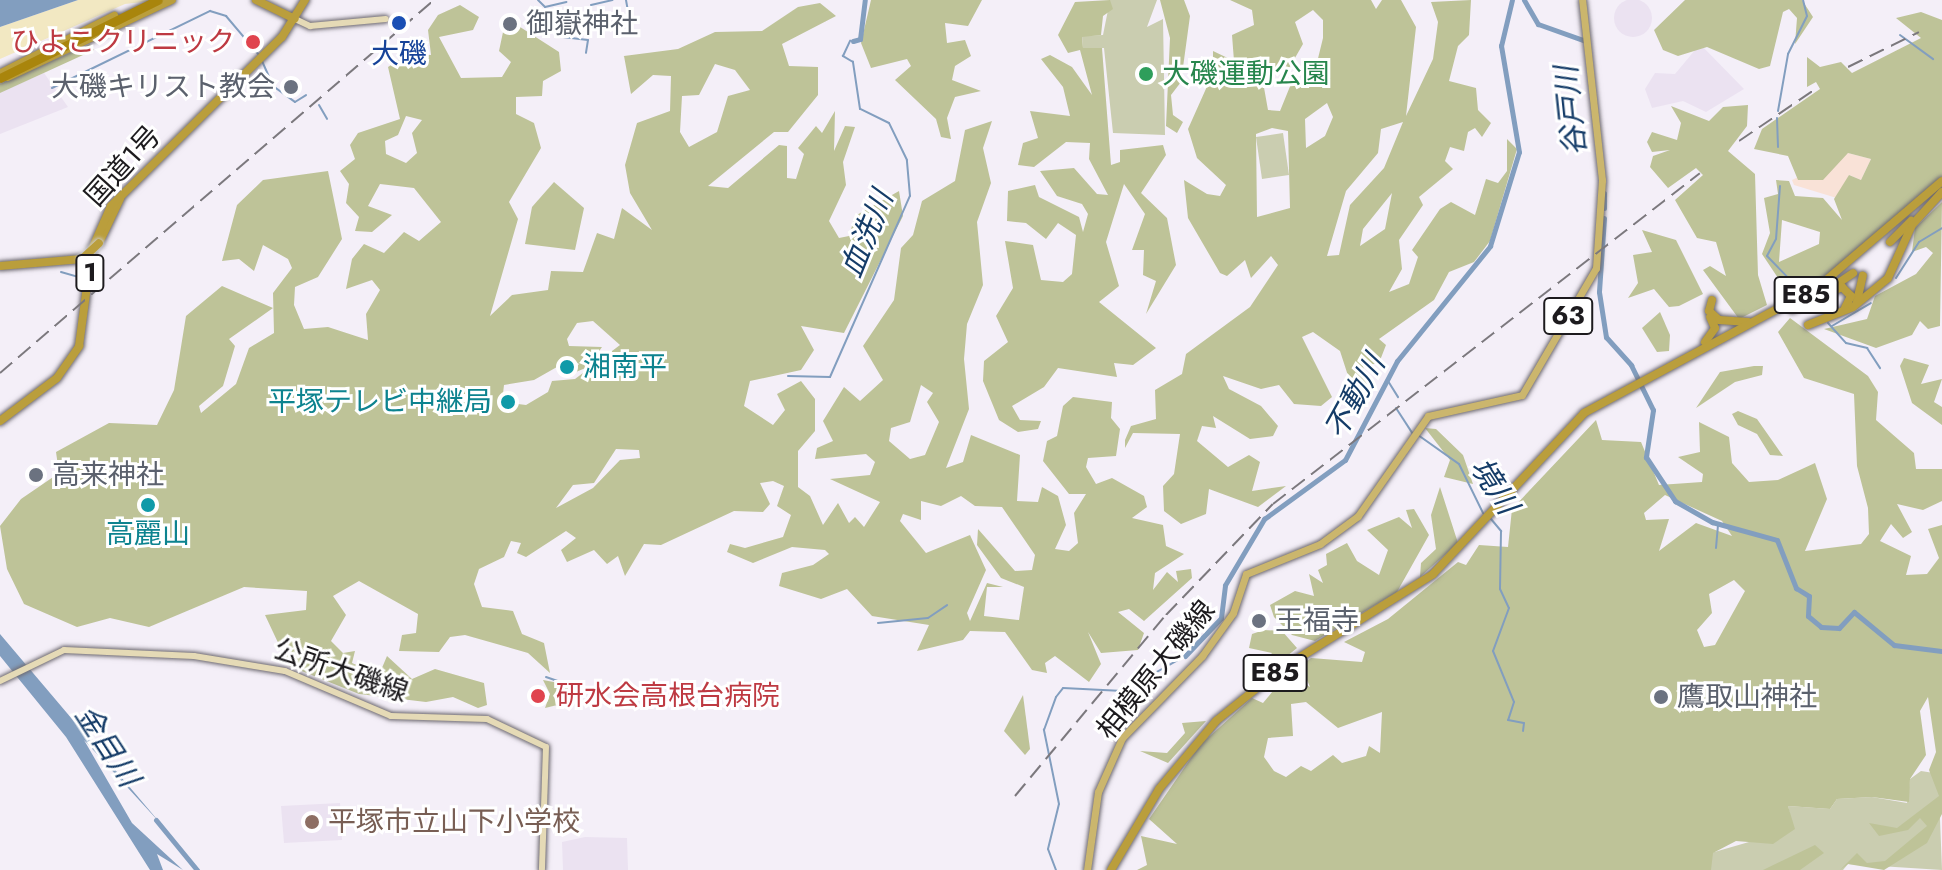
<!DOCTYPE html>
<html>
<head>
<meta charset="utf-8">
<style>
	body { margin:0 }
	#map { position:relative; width:1942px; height:870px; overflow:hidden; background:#f4eff8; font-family:Jost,"Noto Sans JP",sans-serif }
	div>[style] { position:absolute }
	.industrial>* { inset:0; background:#f9e2d7 }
	.built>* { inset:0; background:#ebe2f1 }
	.round { border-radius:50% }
	.green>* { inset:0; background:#cacdb0 }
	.forest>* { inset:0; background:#bec398 }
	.sand>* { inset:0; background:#f2e8c2 }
	.water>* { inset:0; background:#829ebf }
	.stream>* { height:2px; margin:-1px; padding:0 1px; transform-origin:1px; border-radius:1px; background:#829ebf }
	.river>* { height:5px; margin:-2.5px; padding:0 2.5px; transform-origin:2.5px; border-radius:2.5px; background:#829ebf }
	.roads { filter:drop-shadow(0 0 2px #6e6a71) drop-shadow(0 0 2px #6e6a71) }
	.secondary>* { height:6px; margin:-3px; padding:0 3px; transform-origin:3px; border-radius:3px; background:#e5dab6 }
	.primary>* { height:7px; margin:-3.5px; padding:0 3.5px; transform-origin:3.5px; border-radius:3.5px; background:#cbb66d }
	.trunk>* { height:8px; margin:-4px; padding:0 4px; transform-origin:4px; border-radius:4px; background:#ba9e3c }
	.motorway>* { height:9px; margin:-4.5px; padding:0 4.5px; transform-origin:4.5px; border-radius:4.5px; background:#a9850c }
	.rail>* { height:2px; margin-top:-1px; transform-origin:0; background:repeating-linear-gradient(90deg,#7b787d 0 16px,transparent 0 24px) }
	.bridges { filter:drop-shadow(0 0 2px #cdcdce) drop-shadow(0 0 2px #cdcdce) }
	.trunk-bridge>* { height:8px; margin:-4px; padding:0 4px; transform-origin:4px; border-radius:4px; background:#ba9e3c }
	.dots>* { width:22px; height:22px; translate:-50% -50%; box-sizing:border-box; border:4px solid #fff; border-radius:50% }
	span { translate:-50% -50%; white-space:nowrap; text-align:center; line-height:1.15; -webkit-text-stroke:6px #fff; paint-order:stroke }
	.shield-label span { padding:2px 6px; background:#fff; border:2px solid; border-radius:6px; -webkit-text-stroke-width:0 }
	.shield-label { font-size:26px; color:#1d1b1e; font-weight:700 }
	.worship-label { font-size:28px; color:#5b616d }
	.left { translate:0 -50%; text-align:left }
	.right { translate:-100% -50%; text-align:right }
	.health-label { font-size:28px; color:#be3a42 }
	.transit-label { font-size:28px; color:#164399 }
	.leisure-label { font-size:28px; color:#27864d }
	.street-label { font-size:28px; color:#1d1b1e }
	.culture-label { font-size:28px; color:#0d838f }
	.education-label { font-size:28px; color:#785e54 }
	.water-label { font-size:30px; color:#153c68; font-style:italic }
</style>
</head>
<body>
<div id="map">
	<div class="industrial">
		<div style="clip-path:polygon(1848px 153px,1871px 159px,1861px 180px,1849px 175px,1840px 199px,1794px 185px,1792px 180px)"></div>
	</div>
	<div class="built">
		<div class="round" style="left:1614px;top:-1px;width:38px;height:38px"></div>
		<div style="clip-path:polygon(1700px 44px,1744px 89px,1706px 112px,1683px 101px,1652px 108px,1645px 89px,1655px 73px,1675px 74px)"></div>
		<div style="clip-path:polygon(44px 73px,68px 107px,0 134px,0 92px)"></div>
		<div style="clip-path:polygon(340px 803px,342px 840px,284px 843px,281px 806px)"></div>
		<div style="clip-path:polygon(585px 837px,627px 838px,628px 870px,563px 870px,562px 842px)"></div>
	</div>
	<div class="green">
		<div style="clip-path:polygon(1110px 0,1157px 0,1147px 27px,1163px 19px,1165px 135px,1113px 133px,1104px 48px,1083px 48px,1082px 36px,1103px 35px)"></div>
		<div style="clip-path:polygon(1283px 133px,1289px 175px,1262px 179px,1256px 137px)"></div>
		<div style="clip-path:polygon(1921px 771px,1934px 773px,1939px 794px,1942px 870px,1848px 864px,1843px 870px,1706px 870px,1711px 853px,1783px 832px,1792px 825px,1788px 806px,1830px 809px,1837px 799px,1872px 797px,1907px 803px,1910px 779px)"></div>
	</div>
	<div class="forest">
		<div style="clip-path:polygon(871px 0,982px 0,968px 26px,945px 23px,947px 43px,965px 40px,971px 56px,955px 66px,952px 80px,981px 91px,955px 97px,947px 118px,951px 139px,941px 137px,936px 119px,895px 80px,911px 66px,907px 59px,871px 68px,861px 43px)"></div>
		<div style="clip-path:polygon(1110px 0,1113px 9px,1103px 16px,1101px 35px,1082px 37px,1083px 48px,1102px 48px,1111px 165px,1120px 162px,1120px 150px,1163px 145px,1166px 155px,1141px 193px,1167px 218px,1176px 265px,1146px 314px,1156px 281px,1143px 275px,1144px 250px,1132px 250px,1145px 214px,1124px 184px,1106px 242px,1119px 286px,1099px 302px,1156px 348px,1133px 365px,1114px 363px,1117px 377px,1058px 368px,1044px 387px,1012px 406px,1020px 420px,1041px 421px,1038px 429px,1018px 432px,999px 420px,983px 381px,984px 361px,1008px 342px,996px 316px,1013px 288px,1005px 241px,1033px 245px,1041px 280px,1063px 282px,1072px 274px,1076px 235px,1058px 223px,1046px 239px,1026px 223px,1007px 221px,1008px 191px,1035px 185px,1039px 197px,1079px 217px,1083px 232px,1088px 214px,1082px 204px,1057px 196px,1040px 171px,1074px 168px,1097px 194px,1108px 195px,1089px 159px,1090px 143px,1066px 142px,1034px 167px,1018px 165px,1023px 143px,1038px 138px,1030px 111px,1070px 116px,1063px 87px,1041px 59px,1050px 55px,1072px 67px,1092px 95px,1080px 50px,1068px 53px,1058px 35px,1075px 2px)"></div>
		<div style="clip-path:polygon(1160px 0,1184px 0,1190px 16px,1181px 82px,1171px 95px,1173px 115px,1183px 122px,1177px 133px,1166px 126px,1170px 38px)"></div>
		<div style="clip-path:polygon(evenodd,1230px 0,1371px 0,1376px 9px,1382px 0,1401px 0,1416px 27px,1406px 116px,1433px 59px,1438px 22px,1431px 2px,1471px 0,1469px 35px,1458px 46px,1449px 81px,1476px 88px,1478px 110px,1491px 123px,1482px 137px,1475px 128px,1468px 132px,1464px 151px,1450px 147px,1445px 161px,1453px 169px,1419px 197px,1423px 205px,1399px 240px,1402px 269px,1389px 292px,1409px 284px,1418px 257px,1412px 250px,1440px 209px,1451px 202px,1475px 215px,1486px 179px,1498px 183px,1507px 171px,1507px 139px,1517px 149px,1490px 241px,1474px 262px,1449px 272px,1434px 300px,1379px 339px,1386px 345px,1379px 363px,1363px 366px,1370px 392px,1352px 388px,1340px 351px,1313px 332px,1302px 337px,1332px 397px,1321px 406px,1294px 404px,1279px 385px,1261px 389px,1223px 376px,1229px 389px,1261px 406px,1278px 426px,1273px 436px,1250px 439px,1213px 416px,1216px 428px,1202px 426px,1197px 441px,1228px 467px,1249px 455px,1260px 462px,1252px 491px,1286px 486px,1258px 507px,1209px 489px,1206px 514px,1181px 524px,1164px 511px,1163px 486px,1174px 474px,1180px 434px,1133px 433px,1125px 448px,1125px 440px,1131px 426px,1156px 419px,1155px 390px,1182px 374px,1186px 354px,1250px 307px,1278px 265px,1271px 256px,1251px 278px,1245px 260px,1227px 276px,1220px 273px,1188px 218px,1184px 180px,1207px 194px,1220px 196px,1226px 185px,1197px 158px,1188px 129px,1213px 73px,1213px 51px,1234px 61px,1232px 35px,1254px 25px,1252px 10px,1230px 0,1313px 10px,1323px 20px,1323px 38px,1311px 87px,1291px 84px,1280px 111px,1268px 110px,1263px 82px,1267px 73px,1288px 70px,1303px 44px,1295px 22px,1313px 10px,1230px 0,1327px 103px,1333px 117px,1325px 136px,1306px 148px,1305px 119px,1327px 103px,1230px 0,1403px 122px,1384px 168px,1350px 205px,1339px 255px,1327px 256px,1346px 191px,1378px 153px,1381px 129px,1403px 122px,1230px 0,1272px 128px,1288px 131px,1290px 208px,1257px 217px,1256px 134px,1272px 128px,1230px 0,1392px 193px,1385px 229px,1360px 246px,1363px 229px,1392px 193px)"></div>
		<div style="clip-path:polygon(1685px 0,1802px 0,1813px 17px,1795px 44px,1797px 18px,1789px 9px,1783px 12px,1770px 66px,1759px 69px,1707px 47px,1678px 56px,1663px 50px,1654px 30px)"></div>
		<div style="clip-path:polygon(evenodd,820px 3px,836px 16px,782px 44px,789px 66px,818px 67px,818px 95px,788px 132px,774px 132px,708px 186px,728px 188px,779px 145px,787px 146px,787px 178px,796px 179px,804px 154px,798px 148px,816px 126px,822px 133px,835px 111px,834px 151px,845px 126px,855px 127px,843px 162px,846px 185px,829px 221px,839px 238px,849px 236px,855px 216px,899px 191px,903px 216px,844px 333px,801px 326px,814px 350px,801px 370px,750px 381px,744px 406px,773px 425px,785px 410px,777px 394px,801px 381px,815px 399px,815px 431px,798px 451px,798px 487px,810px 496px,823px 525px,838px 503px,849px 523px,855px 517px,864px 527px,880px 502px,830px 479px,870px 475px,875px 462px,866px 454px,815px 459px,817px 448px,833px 441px,823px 421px,844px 387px,860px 401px,883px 380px,863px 346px,894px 300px,901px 248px,913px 235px,922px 201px,955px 181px,965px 130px,992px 121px,983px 148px,991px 183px,977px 222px,983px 285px,967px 324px,964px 359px,969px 409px,946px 468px,963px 462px,971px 435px,1020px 455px,1017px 501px,1038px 502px,1042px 487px,1058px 496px,1066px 525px,1055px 549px,1069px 551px,1078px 543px,1074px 513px,1086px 494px,1069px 494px,1043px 461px,1047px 441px,1057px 436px,1063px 406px,1073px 397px,1112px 402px,1111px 418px,1120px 429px,1116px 456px,1088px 458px,1086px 467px,1096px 484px,1112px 478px,1144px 496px,1147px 507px,1132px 518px,1163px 525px,1166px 546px,1184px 554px,1155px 573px,1153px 590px,1167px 572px,1178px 582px,1176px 571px,1191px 569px,1192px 578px,1144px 621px,1129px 609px,1118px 612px,1144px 633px,1138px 650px,1101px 653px,1088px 632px,1101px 664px,1089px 682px,1055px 656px,1045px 663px,1047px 673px,1032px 670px,1005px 632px,970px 631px,963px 640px,917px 651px,929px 625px,872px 616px,847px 589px,821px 599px,779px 586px,782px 573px,813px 565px,829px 554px,825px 550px,792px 547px,753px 563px,727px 552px,730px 544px,745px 548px,783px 537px,791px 515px,777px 506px,784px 486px,773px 481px,760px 483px,770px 504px,763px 512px,734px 511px,661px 545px,644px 544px,625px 576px,618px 556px,607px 564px,594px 550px,567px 562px,561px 550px,576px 538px,566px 531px,526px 557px,517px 553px,521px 543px,511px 541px,504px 557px,479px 569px,474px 584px,482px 607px,513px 611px,522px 634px,544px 643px,550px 673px,528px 653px,465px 635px,450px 637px,439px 652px,399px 651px,402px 635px,416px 633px,418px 614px,359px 581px,333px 596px,346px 615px,331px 641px,343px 653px,355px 651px,352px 663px,379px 675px,387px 656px,412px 679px,435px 669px,484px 683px,487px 705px,478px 708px,453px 697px,426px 702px,359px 694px,289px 666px,265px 615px,306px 610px,307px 591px,244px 587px,149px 627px,110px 618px,77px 627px,24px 604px,7px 569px,0 526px,21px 499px,59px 473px,56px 452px,109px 423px,157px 425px,174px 390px,186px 316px,222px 286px,273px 308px,229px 339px,235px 346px,223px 386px,199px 406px,201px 413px,236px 384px,249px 348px,274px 333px,273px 293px,292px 268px,288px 259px,263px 245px,254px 271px,239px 259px,222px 261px,237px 205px,263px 180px,328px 171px,342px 239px,318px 277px,295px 287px,294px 305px,304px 329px,328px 327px,368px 340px,366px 314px,380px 290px,372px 280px,346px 289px,352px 259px,364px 244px,384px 253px,404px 232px,419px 241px,441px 222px,414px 188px,380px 184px,368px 206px,392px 215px,372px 232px,355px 231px,359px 217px,346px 203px,349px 184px,340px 171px,355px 159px,350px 145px,358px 133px,400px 119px,388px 67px,408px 54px,431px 55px,428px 30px,438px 15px,460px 5px,479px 17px,473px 30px,439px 37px,461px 78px,502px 77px,511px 62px,499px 51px,506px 18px,559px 52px,561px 71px,543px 81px,542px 96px,516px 97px,516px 114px,534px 123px,541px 148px,509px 202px,518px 219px,490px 316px,512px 295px,548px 290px,551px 271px,583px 272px,597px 233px,614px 239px,622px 208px,652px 230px,630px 193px,625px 165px,637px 123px,670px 111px,671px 76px,653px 75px,631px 94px,624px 56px,678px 49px,715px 32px,762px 31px,798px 7px,820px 3px,715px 64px,735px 70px,750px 90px,728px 96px,717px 132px,689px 147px,680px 132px,682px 96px,699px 95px,715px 64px,820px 3px,406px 116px,422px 120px,412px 133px,417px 153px,406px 163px,386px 154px,385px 141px,398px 135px,406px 116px,820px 3px,593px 321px,620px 345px,575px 379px,552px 381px,548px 392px,526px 405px,502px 402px,504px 385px,534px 380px,571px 359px,579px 364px,571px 374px,588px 367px,602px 347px,569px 346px,567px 339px,577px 323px,593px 321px,820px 3px,921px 385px,933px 393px,927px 402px,939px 422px,925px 455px,910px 459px,889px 441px,891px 428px,910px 422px,921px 385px,820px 3px,616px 449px,639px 450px,640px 458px,620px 460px,593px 488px,556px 508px,573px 485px,594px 483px,616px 449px,820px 3px,961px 496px,975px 506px,1002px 507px,1035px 555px,1032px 570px,1015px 571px,978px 529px,977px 545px,1001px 578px,1024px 587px,1019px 620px,984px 616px,987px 587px,1003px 587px,987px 583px,970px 621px,967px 613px,986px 570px,970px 535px,926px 553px,900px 521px,903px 514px,921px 520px,921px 501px,941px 506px,961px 496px)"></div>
		<div style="clip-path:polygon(evenodd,1921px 12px,1942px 20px,1942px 178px,1828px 278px,1786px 290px,1762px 254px,1770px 233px,1764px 198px,1778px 194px,1776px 180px,1789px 181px,1795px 196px,1823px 198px,1842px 220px,1834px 199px,1849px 175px,1861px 180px,1871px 159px,1848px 153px,1823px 180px,1798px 180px,1788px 156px,1754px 149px,1762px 129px,1820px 89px,1816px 82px,1807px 87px,1807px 57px,1820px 67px,1841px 62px,1852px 73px,1921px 38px,1896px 18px,1921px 12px,1782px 220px,1820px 232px,1819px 244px,1779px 262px,1782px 220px)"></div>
		<div style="clip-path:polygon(90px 44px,94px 50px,0 93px,0 84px)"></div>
		<div style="clip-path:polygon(1748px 105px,1747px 126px,1728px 151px,1755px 174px,1758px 275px,1767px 305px,1739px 319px,1703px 270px,1710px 266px,1726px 276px,1716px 242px,1697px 238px,1675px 200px,1703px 175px,1696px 168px,1668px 188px,1650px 167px,1653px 156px,1670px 150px,1652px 152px,1647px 142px,1652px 132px,1677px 140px,1681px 123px,1671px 106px,1709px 121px,1723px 107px)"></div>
		<div style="clip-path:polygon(554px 182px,584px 208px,575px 250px,525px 244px,532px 207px)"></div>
		<div style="clip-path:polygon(1942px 202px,1940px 326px,1928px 329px,1920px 321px,1912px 335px,1876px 348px,1824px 329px,1867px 319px,1875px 296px,1916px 274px,1933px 253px,1926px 247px,1912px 252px,1915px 228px)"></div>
		<div style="clip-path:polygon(1642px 230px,1676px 240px,1703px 294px,1679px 306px,1669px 307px,1654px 289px,1628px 298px,1638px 283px,1633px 255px,1652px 252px)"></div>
		<div style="clip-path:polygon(1660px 312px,1670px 335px,1669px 351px,1657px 352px,1642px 328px)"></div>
		<div style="clip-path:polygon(evenodd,1790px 318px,1868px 376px,1878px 392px,1876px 420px,1914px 453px,1916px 469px,1942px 469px,1942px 501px,1923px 510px,1897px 504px,1912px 532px,1903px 538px,1891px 524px,1880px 541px,1911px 556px,1906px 575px,1927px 574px,1939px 558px,1928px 529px,1942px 525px,1942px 814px,1927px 843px,1884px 870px,1848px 864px,1840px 870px,1857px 853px,1867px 863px,1885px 861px,1927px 826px,1920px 818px,1908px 830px,1879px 836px,1869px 823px,1897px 828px,1939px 796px,1929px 770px,1936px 752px,1928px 697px,1920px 711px,1926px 755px,1910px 779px,1909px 802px,1872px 797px,1837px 799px,1830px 809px,1788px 806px,1795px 829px,1773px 844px,1736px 841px,1713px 853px,1711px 870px,1137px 870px,1147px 865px,1141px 836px,1177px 844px,1149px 819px,1200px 745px,1252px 698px,1263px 703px,1288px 673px,1310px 687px,1301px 666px,1311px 658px,1362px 662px,1365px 652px,1344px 642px,1388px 619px,1458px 562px,1466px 565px,1479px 545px,1508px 547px,1512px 509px,1596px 420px,1602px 440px,1641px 442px,1659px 485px,1702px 482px,1703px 474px,1678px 457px,1700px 452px,1699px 422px,1729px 437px,1732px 463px,1749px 482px,1778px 480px,1815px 463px,1827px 499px,1805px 551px,1861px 544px,1869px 534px,1868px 508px,1857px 466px,1854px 394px,1804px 378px,1778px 332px,1790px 318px,1665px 495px,1722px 521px,1732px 536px,1696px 523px,1659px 551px,1669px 519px,1646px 520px,1644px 513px,1665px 495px,1790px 318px,1734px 580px,1745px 591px,1715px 645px,1704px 647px,1697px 630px,1712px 613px,1709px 594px,1734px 580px,1790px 318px,1306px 702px,1338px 728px,1382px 712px,1380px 753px,1369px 746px,1366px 756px,1342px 763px,1333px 755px,1311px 771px,1301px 766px,1286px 777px,1274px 771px,1264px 757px,1268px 738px,1293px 736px,1291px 704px,1306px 702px)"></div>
		<div style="clip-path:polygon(1904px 358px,1929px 365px,1921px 384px,1942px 379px,1934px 402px,1942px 407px,1942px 425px,1912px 403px,1900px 366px)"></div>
		<div style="clip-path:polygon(1754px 366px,1763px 366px,1762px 375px,1735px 382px,1696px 408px,1720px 372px)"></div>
		<div style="clip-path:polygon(1738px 411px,1757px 419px,1783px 456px,1770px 455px,1757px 434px,1738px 425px,1732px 414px)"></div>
		<div style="clip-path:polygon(1425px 428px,1436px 429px,1463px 455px,1473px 484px,1444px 477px,1450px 460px)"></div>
		<div style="clip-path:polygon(1440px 487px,1458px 543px,1420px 577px,1421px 563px,1436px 549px,1431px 515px)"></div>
		<div style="clip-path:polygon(1414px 509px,1429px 535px,1397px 592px,1315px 641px,1292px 635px,1274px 617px,1270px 605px,1295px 591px,1314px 596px,1309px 574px,1323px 583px,1318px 570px,1327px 565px,1326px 554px,1347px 543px,1357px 561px,1379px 575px,1388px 550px,1367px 530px,1399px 517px,1412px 528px,1406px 510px)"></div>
		<div style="clip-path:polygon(1264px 630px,1282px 631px,1297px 648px,1266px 673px,1262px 665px,1272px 653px,1249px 648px,1252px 634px)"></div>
		<div style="clip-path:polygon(543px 680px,575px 686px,582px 699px,545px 708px,550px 694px)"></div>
		<div style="clip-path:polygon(1023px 695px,1030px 749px,1025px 755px,1004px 731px)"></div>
		<div style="clip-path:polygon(1206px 721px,1168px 763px,1140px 751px,1167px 753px,1185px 733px,1182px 723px)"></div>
		<div style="clip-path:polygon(1815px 845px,1824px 853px,1800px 870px,1763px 870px)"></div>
	</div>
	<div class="sand">
		<div style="clip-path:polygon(78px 0,161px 0,125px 4px,0 59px,0 27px)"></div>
	</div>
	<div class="water">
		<div style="clip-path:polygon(0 0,78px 0,0 27px)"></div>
		<div style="clip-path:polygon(0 634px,161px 824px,84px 740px,132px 823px,183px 870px,157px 854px,163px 870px,150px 870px,66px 737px,0 656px)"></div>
	</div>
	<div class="stream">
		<div style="left:538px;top:0;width:10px;rotate:45deg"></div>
		<div style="left:545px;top:7px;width:22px;rotate:-13deg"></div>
		<div style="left:626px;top:0;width:35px;rotate:80deg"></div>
		<div style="left:591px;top:5px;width:22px;rotate:-13deg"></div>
		<div style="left:567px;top:8px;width:29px;rotate:98deg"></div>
		<div style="left:563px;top:37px;width:25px;rotate:7deg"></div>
		<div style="left:588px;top:40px;width:13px;rotate:99deg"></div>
		<div style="left:1900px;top:35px;width:41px;rotate:36deg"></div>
		<div style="left:262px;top:61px;width:27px;rotate:66deg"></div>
		<div style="left:273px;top:86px;width:27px;rotate:36deg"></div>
		<div style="left:295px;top:102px;width:13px;rotate:-32deg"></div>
		<div style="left:52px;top:88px;width:176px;rotate:-26deg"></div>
		<div style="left:210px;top:11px;width:17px;rotate:17deg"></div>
		<div style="left:226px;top:16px;width:51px;rotate:49.8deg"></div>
		<div style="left:319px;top:105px;width:16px;rotate:60deg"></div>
		<div style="left:1778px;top:111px;width:58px;rotate:-80deg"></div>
		<div style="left:1788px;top:54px;width:42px;rotate:-63.4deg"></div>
		<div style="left:1807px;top:16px;width:16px;rotate:-104deg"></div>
		<div style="left:1777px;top:118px;width:29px;rotate:88deg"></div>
		<div style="left:1780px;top:186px;width:53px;rotate:94.3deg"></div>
		<div style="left:1776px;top:239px;width:19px;rotate:118deg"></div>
		<div style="left:1767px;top:256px;width:43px;rotate:45.9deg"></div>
		<div style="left:61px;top:272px;width:25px;rotate:16deg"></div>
		<div style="left:1896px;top:278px;width:43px;rotate:-57.4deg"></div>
		<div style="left:1919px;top:242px;width:27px;rotate:-31deg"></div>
		<div style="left:1828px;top:323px;width:27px;rotate:48deg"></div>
		<div style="left:1846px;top:343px;width:22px;rotate:13deg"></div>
		<div style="left:1867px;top:348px;width:24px;rotate:57deg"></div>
		<div style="left:1832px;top:326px;width:45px;rotate:-30.5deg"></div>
		<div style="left:788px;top:376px;width:42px;rotate:1.4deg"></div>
		<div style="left:830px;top:377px;width:198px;rotate:-66.2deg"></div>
		<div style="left:910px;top:196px;width:36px;rotate:-95deg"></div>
		<div style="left:907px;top:160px;width:41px;rotate:-115.9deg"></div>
		<div style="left:889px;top:123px;width:32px;rotate:-154deg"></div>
		<div style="left:860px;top:109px;width:48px;rotate:-98.5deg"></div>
		<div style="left:853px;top:62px;width:12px;rotate:-149deg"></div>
		<div style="left:843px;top:56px;width:17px;rotate:-65deg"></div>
		<div style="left:1388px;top:381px;width:19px;rotate:58deg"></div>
		<div style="left:1396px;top:408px;width:30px;rotate:57deg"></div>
		<div style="left:1418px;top:435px;width:50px;rotate:35.3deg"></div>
		<div style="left:1459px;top:464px;width:55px;rotate:63.9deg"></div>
		<div style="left:1491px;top:519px;width:16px;rotate:50deg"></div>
		<div style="left:1501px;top:531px;width:58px;rotate:91deg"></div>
		<div style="left:1500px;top:589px;width:21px;rotate:65deg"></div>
		<div style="left:1509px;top:608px;width:46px;rotate:110.4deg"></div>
		<div style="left:1493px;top:651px;width:55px;rotate:67.6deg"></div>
		<div style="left:1514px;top:702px;width:19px;rotate:108deg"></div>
		<div style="left:1508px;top:720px;width:16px;rotate:11deg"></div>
		<div style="left:1524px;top:723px;width:8px;rotate:97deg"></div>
		<div style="left:1716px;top:548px;width:25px;rotate:-85deg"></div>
		<div style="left:878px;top:623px;width:50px;rotate:-5.7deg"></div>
		<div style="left:928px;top:618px;width:23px;rotate:-34deg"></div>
		<div style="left:546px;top:677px;width:36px;rotate:19deg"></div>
		<div style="left:580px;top:689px;width:17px;rotate:103deg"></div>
		<div style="left:1056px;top:870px;width:22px;rotate:-111deg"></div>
		<div style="left:1048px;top:849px;width:46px;rotate:-76.3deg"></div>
		<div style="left:1059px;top:804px;width:76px;rotate:-101.5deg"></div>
		<div style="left:1044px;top:730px;width:35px;rotate:-70deg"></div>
		<div style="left:1056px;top:697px;width:11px;rotate:-52deg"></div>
		<div style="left:1063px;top:688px;width:60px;rotate:2.9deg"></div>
		<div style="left:1123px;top:691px;width:71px;rotate:-29.4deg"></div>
	</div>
	<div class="river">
		<div style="left:1524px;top:0;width:28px;rotate:60deg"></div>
		<div style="left:1538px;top:24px;width:51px;rotate:19.5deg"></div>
		<div style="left:853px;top:41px;width:7px;rotate:-16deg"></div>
		<div style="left:860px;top:39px;width:39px;rotate:-83deg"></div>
		<div style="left:1604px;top:193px;width:15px;rotate:90deg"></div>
		<div style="left:1604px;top:218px;width:74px;rotate:93.9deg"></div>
		<div style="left:1599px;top:292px;width:46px;rotate:81.2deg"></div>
		<div style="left:1606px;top:337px;width:38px;rotate:48deg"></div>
		<div style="left:1631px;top:365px;width:50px;rotate:63.9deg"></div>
		<div style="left:1653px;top:410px;width:48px;rotate:98.5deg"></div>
		<div style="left:1646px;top:457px;width:53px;rotate:56.6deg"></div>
		<div style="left:1675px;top:501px;width:43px;rotate:29.6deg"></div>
		<div style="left:1712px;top:522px;width:67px;rotate:15.5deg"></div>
		<div style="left:1777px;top:540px;width:52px;rotate:68.4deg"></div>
		<div style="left:1796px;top:588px;width:15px;rotate:32deg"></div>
		<div style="left:1809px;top:596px;width:20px;rotate:93deg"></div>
		<div style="left:1808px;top:616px;width:17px;rotate:40deg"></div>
		<div style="left:1821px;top:627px;width:18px;rotate:3deg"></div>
		<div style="left:1839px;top:628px;width:22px;rotate:-47deg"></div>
		<div style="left:1854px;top:612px;width:52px;rotate:39.5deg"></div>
		<div style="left:1894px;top:645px;width:48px;rotate:7.1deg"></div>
		<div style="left:1185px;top:656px;width:52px;rotate:-46.5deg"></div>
		<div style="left:1221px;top:618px;width:33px;rotate:-83deg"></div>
		<div style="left:1225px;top:585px;width:77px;rotate:-59.4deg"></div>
		<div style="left:1264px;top:519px;width:100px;rotate:-36.1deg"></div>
		<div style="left:1345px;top:460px;width:112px;rotate:-62.3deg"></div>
		<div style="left:1397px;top:361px;width:148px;rotate:-51deg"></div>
		<div style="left:1490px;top:246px;width:98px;rotate:-72.9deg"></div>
		<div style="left:1519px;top:152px;width:108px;rotate:-99.6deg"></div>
		<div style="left:1501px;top:46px;width:47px;rotate:-76.6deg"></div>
		<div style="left:156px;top:820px;width:65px;rotate:50.6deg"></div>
	</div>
	<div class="roads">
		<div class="secondary">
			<div style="left:295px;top:19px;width:17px;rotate:25deg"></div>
			<div style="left:310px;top:26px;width:76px;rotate:-5.3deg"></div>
			<div style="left:0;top:681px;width:71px;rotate:-25.8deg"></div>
			<div style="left:64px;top:650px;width:130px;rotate:2.6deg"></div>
			<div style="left:194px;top:656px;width:92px;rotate:9.4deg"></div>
			<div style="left:285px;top:671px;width:115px;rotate:23deg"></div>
			<div style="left:391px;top:716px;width:96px;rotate:1.8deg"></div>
			<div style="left:487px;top:719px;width:65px;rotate:25.4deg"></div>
			<div style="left:546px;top:747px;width:123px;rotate:91.9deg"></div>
		</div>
		<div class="primary">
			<div style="left:1087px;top:870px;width:79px;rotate:-82deg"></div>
			<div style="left:1098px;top:792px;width:59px;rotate:-66deg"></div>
			<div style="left:1122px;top:738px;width:115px;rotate:-45.7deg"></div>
			<div style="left:1202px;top:656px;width:53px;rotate:-54.2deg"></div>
			<div style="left:1233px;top:613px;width:41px;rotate:-71.6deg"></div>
			<div style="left:1246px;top:574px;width:80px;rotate:-22.1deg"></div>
			<div style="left:1320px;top:544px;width:47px;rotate:-36.4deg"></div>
			<div style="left:1358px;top:516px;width:122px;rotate:-55deg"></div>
			<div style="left:1428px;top:416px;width:96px;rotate:-12.6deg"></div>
			<div style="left:1522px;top:395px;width:147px;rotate:-59.8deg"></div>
			<div style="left:1596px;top:268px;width:88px;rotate:-86.1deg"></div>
			<div style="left:1602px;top:180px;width:181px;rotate:-96.3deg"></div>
		</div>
		<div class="trunk">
			<div style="left:256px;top:0;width:43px;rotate:26deg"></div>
			<div style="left:1px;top:73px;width:127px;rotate:-26.8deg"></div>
			<div style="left:8px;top:77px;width:181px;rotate:-25.2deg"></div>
			<div style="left:1890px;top:242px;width:30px;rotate:-45deg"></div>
			<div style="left:99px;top:243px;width:49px;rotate:-64.5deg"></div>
			<div style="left:0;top:266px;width:82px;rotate:-4.9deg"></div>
			<div style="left:1834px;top:286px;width:23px;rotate:-34deg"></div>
			<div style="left:1712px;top:300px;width:11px;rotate:105deg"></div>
			<div style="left:1709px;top:311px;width:13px;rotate:42deg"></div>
			<div style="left:1719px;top:320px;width:29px;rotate:4deg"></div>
			<div style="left:1857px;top:301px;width:26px;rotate:-77deg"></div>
			<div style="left:1792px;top:309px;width:55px;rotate:-23.7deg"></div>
			<div style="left:1842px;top:287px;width:13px;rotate:45deg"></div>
			<div style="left:1851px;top:296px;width:13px;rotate:117deg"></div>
			<div style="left:1808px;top:325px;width:48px;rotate:-21.8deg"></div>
			<div style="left:1853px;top:307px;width:45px;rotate:-39.6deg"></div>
			<div style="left:1888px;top:278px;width:58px;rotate:-65.6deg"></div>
			<div style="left:1912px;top:225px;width:45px;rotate:-47.7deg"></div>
			<div style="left:1705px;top:342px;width:17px;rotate:-54deg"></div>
			<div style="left:1715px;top:328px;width:12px;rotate:-114deg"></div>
			<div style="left:0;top:421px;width:71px;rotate:-37deg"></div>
			<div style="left:57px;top:378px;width:39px;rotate:-55deg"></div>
			<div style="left:79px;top:346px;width:98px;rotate:-82.4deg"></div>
			<div style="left:92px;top:249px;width:47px;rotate:-66.2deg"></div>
			<div style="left:111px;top:206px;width:240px;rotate:-44.7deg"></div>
			<div style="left:282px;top:37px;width:44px;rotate:-58.1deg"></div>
			<div style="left:1111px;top:870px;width:94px;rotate:-59.3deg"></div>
			<div style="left:1159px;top:789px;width:89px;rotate:-50deg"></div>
			<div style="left:1216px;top:721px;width:80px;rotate:-38.9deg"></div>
			<div style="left:1278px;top:671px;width:183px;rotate:-32deg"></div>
			<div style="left:1433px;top:574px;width:221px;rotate:-46.8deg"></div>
			<div style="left:1584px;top:413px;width:266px;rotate:-28.3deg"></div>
			<div style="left:1818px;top:287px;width:163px;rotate:-40.5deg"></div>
		</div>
		<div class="motorway">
			<div style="left:0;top:78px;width:176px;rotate:-26.3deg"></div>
		</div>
	</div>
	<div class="rail">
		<div style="left:1848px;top:67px;width:79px;rotate:-26.2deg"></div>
		<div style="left:1739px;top:141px;width:94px;rotate:-34.2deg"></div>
		<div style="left:0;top:373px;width:572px;rotate:-40.68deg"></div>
		<div style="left:1015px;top:796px;width:236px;rotate:-50.2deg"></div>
		<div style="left:1166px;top:615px;width:154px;rotate:-46.1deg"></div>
		<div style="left:1273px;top:504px;width:540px;rotate:-37.78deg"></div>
	</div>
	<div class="bridges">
		<div class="trunk-bridge">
			<div style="left:82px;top:259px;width:23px;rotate:-43deg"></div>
		</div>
	</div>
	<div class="dots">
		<div style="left:399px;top:23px;background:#1a4fb4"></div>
		<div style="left:510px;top:24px;background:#6b7280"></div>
		<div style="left:253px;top:42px;background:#e0444e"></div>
		<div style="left:1146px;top:74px;background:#2e9e5b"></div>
		<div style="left:291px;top:87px;background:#6b7280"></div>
		<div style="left:567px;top:367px;background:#0f9aa8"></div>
		<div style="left:508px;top:402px;background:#0f9aa8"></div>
		<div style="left:36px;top:475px;background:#6b7280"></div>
		<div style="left:148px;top:505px;background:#0f9aa8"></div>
		<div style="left:1259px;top:621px;background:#6b7280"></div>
		<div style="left:538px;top:696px;background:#e0444e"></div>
		<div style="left:1661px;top:697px;background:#6b7280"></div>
		<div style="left:312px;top:822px;background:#8d6e63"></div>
	</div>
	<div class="shield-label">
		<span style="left:90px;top:273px">1</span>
		<span style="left:1806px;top:295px">E85</span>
		<span style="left:1568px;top:316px">63</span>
		<span style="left:1275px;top:673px">E85</span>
	</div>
	<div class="worship-label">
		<span class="left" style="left:526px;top:24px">御嶽神社</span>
		<span class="right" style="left:275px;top:87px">大磯キリスト教会</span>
		<span class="left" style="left:52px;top:475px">高来神社</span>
		<span class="left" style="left:1275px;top:621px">王福寺</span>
		<span class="left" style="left:1677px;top:697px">鷹取山神社</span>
	</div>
	<div class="health-label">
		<span class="right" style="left:235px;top:42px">ひよこクリニック</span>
		<span class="left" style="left:556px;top:696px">研水会高根台病院</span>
	</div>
	<div class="transit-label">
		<span style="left:399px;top:54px">大磯</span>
	</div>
	<div class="leisure-label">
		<span class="left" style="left:1162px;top:74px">大磯運動公園</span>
	</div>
	<div class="street-label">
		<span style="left:123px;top:166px;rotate:-48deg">国道1号</span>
		<span style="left:1156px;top:670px;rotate:-51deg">相模原大磯線</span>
		<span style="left:341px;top:671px;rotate:19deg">公所大磯線</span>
	</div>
	<div class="culture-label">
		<span class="left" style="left:583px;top:367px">湘南平</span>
		<span class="right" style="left:492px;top:402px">平塚テレビ中継局</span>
		<span style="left:148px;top:534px">高麗山</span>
	</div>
	<div class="education-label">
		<span class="left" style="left:328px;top:822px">平塚市立山下小学校</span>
	</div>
	<div class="water-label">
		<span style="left:1571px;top:111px;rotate:-96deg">谷戸川</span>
		<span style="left:867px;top:234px;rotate:-68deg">血洗川</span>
		<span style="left:1355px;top:397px;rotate:-61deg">不動川</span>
		<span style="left:1494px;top:486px;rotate:57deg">境川</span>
		<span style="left:107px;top:746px;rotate:57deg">金目川</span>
	</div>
</div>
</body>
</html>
